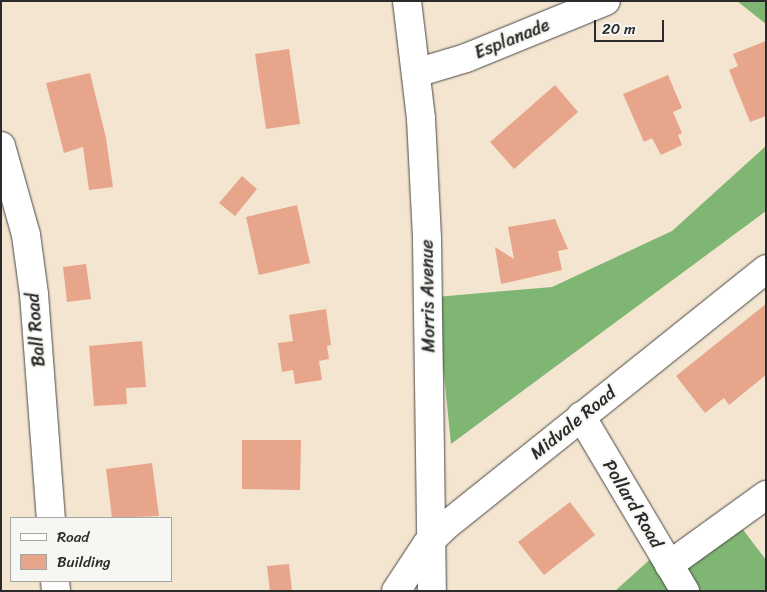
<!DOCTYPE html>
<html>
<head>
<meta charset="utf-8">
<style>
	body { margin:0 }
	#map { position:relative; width:767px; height:592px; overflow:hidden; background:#f4e5d1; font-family:Sriracha,sans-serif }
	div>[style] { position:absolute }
	.forest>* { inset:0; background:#80b674 }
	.building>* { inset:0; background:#e7a58b }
	.roads { filter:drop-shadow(0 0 1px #494744) drop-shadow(0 0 1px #494744) }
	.minor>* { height:28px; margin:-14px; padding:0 14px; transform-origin:14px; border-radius:14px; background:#fff }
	span { translate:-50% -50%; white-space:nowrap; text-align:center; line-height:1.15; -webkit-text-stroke:4px #f6f6f2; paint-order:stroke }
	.street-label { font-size:18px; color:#2b2b2b }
	.frame { position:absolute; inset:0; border:2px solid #2b2b2b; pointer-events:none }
	.legend { position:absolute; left:10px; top:517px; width:162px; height:65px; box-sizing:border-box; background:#f6f6f2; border:1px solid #a5a5a2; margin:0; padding:6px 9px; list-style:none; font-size:15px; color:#2b2b2b }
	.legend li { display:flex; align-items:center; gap:10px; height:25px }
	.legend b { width:25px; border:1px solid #a5a5a2 }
	.scale { position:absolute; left:594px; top:20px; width:70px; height:22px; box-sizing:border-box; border:2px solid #2b2b2b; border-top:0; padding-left:6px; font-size:15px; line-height:18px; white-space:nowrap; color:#2b2b2b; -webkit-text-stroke:4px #f6f6f2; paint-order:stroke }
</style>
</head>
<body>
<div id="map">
	<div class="forest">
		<div style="clip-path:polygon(737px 1px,766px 1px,766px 24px)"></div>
		<div style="clip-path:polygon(766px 146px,766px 211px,451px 444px,436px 297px,552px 287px,672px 231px)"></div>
		<div style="clip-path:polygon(741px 527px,766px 560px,766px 591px,615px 591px,666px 545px,679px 569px)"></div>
	</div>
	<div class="building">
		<div style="clip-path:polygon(766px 41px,766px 116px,750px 122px,729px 70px,738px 66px,733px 54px)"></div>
		<div style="clip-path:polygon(289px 49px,300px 124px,266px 129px,255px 54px)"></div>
		<div style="clip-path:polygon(90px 73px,106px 138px,113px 187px,89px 190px,83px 147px,64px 153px,46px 83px)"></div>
		<div style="clip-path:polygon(668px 75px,682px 108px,673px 112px,682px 133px,678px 135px,682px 145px,661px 155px,652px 138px,644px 142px,623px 94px)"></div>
		<div style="clip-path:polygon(555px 85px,578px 112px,514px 169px,490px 142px)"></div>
		<div style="clip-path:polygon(242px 176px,257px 189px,235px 216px,219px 203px)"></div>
		<div style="clip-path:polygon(297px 205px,310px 263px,259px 275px,246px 217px)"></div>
		<div style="clip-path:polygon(555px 219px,568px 249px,558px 251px,562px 270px,501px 284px,495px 247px,514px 259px,508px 227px)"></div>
		<div style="clip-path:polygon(86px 264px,91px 299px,67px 302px,63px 267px)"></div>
		<div style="clip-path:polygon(766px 304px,766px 375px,729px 405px,724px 398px,705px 413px,676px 376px)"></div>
		<div style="clip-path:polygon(326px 309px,331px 345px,327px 346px,329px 359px,319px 361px,322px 380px,295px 384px,293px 370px,282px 372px,278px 343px,293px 341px,289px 315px)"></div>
		<div style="clip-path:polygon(142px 341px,146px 387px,126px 388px,127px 404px,94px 406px,89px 346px)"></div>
		<div style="clip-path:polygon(242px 440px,301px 440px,300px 490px,242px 489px)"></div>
		<div style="clip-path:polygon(152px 463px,159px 516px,112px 518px,106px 469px)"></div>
		<div style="clip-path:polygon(570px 502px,595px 535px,544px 575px,518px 542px)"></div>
		<div style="clip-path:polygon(289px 564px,292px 591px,270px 591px,267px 566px)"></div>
	</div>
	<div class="roads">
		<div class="minor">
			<div style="left:407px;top:1px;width:119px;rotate:83.2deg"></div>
			<div style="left:421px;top:119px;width:120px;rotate:87.1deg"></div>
			<div style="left:427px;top:239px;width:352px;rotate:89.2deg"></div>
			<div style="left:416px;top:73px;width:52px;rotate:-16.7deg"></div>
			<div style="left:466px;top:58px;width:151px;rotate:-22.2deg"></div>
			<div style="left:1px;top:146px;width:92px;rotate:74.3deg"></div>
			<div style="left:26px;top:235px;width:60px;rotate:82.3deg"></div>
			<div style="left:34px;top:294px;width:225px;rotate:85.7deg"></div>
			<div style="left:581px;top:416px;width:204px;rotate:59.3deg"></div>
			<div style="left:669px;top:565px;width:120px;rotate:-35.8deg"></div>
			<div style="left:55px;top:581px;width:10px;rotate:84deg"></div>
			<div style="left:396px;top:591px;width:56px;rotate:-56.6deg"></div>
			<div style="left:427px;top:544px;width:29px;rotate:-44deg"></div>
			<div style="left:448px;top:524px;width:408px;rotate:-38.7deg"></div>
		</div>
	</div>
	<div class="street-label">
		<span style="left:512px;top:39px;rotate:-22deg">Esplanade</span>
		<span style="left:428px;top:296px;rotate:-91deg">Morris Avenue</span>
		<span style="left:36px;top:330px;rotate:-95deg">Ball Road</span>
		<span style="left:573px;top:423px;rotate:-39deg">Midvale Road</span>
		<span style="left:633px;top:504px;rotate:59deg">Pollard Road</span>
	</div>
	<div class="frame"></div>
	<ul class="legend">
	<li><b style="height:6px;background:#fff"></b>Road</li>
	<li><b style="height:14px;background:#e7a58b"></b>Building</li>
	</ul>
	<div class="scale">20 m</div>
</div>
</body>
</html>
